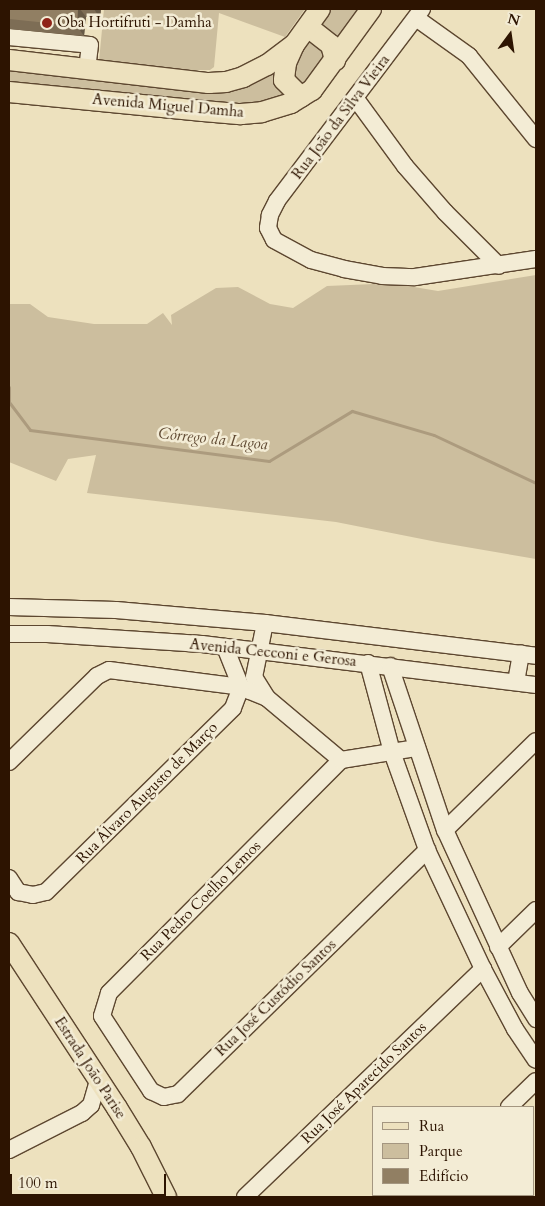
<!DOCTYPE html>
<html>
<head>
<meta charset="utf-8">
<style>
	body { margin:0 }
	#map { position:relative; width:545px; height:1206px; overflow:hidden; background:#ede1be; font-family:Cardo,serif }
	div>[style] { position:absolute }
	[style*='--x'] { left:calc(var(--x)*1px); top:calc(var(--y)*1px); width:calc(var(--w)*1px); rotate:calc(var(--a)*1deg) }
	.green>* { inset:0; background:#ccbe9e }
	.stream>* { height:3px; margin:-1.5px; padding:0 1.5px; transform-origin:1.5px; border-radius:1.5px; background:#ac9b7e }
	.roads { filter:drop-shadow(1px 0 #5d4730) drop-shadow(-1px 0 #5d4730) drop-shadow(0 1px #5d4730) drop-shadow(0 -1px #5d4730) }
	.minor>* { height:16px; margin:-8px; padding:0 8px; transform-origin:8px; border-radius:8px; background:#f3ecd5 }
	.major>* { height:20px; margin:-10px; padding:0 10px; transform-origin:10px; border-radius:10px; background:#ede1be }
	.wall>* { inset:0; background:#7d6d55 }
	.shaded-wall>* { inset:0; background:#665945 }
	.building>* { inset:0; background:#917f63 }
	.dots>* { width:14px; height:14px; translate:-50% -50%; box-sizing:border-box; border:2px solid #f3ecd5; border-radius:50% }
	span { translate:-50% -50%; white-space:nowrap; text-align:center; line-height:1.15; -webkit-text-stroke:5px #f3ecd5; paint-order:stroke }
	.poi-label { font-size:15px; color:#2d1401 }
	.left { translate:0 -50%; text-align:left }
	.street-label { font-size:15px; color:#2d1401 }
	.water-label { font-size:16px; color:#604a33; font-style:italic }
	.frame { position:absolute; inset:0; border:10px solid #2d1401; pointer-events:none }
	.legend { position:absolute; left:372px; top:1106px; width:162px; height:90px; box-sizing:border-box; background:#f3ecd5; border:1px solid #a49680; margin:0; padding:6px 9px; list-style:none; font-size:15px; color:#2d1401 }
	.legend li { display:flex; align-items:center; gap:10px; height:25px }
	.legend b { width:25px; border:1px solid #a49680 }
	.north { position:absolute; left:485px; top:10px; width:50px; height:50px; -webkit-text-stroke:4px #f3ecd5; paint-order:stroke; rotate:14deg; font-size:14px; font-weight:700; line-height:20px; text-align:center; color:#2d1401 }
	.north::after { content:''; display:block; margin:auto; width:18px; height:22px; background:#2d1401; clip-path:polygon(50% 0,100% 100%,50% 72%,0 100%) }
	.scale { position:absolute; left:10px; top:1174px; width:156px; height:22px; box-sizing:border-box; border:2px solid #2d1401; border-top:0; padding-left:6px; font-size:15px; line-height:18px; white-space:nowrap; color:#2d1401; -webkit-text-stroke:4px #f3ecd5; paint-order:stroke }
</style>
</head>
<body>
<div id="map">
	<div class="green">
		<i style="clip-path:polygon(104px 9px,305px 9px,285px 37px,219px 13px,214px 67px,210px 70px,191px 70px,99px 61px)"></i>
		<i style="clip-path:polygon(327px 9px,363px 9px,343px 36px,336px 39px,321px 32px,320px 18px)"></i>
		<i style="clip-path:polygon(313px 42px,325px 50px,323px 64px,303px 85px,287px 73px,306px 44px)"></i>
		<i style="clip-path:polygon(277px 67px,289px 96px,265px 107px,9px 84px,9px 68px,210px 88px)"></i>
		<i style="clip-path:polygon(536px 275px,536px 559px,437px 542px,336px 522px,87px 493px,96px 455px,68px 459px,56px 481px,9px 462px,9px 304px,30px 304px,48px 317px,94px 324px,147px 324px,163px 313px,172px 325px,171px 315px,216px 288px,238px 287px,270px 304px,293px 308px,327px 286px,374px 284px,408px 286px,438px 291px)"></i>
	</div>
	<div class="stream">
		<i style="--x:9;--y:387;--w:15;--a:90"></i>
		<i style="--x:9;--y:402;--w:35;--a:53"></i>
		<i style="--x:30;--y:430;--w:241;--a:7.4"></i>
		<i style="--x:269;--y:461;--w:97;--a:-31.1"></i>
		<i style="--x:352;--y:411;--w:85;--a:16.3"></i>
		<i style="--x:434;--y:435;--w:113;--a:25.2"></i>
	</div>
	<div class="roads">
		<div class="minor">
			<i style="--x:422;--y:9;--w:241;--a:127.1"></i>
			<i style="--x:277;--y:201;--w:16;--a:117"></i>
			<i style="--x:270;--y:215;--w:13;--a:99"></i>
			<i style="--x:268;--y:228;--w:13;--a:63"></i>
			<i style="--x:274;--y:240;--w:42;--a:28.4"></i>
			<i style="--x:311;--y:260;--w:34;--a:15"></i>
			<i style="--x:344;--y:269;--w:39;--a:10"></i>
			<i style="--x:382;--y:276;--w:33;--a:2"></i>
			<i style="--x:415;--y:277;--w:122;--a:-8.5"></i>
			<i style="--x:416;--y:18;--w:65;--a:35.6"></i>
			<i style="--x:469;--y:56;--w:107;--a:51.1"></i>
			<i style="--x:9;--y:37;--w:81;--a:5.6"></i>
			<i style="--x:90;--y:45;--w:24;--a:97"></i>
			<i style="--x:356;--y:99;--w:83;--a:53.8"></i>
			<i style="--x:405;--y:166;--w:61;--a:49"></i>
			<i style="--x:445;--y:212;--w:76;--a:45"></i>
			<i style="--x:9;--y:607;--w:107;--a:1.6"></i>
			<i style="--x:116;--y:610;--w:150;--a:5"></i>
			<i style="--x:265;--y:623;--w:273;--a:6.9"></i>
			<i style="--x:265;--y:623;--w:55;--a:101.5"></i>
			<i style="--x:254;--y:677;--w:25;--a:58"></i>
			<i style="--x:9;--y:634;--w:38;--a:0"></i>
			<i style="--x:47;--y:634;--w:155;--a:3.7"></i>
			<i style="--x:202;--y:644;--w:337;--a:7"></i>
			<i style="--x:368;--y:663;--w:92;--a:74.9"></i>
			<i style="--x:392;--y:752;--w:104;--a:70.3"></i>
			<i style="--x:427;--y:850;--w:132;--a:64.8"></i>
			<i style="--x:483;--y:969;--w:68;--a:61.9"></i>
			<i style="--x:515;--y:1029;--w:37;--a:56"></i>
			<i style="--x:390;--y:666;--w:173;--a:71.5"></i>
			<i style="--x:445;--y:830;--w:179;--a:65.3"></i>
			<i style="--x:520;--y:993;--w:31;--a:58"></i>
			<i style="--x:516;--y:682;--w:29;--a:-80"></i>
			<i style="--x:341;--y:760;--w:329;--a:134.9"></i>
			<i style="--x:109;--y:993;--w:24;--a:107"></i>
			<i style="--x:102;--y:1016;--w:90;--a:56.8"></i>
			<i style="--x:151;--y:1091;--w:14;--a:25"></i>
			<i style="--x:164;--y:1097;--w:14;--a:-12"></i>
			<i style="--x:178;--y:1094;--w:349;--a:-44.4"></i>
			<i style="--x:9;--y:762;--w:123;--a:-44.3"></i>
			<i style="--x:97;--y:676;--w:13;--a:-27"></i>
			<i style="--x:109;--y:670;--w:133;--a:7.3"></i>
			<i style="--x:241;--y:687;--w:10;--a:24"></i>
			<i style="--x:250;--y:691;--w:18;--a:22"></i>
			<i style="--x:267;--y:698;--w:97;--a:40"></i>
			<i style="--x:341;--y:760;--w:77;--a:-9"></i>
			<i style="--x:445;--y:830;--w:127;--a:-44.4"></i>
			<i style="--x:9;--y:878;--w:17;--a:57"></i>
			<i style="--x:18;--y:892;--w:15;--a:11"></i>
			<i style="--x:33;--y:895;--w:13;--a:-13"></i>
			<i style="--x:46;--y:892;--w:262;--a:-44.5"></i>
			<i style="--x:233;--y:708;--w:22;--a:-69"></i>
			<i style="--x:241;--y:687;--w:43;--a:-111.8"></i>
			<i style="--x:498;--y:947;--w:53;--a:-44.2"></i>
			<i style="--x:509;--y:1107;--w:37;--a:-44"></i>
			<i style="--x:9;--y:1150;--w:82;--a:-26.9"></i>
			<i style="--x:82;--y:1113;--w:12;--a:-42"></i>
			<i style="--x:91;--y:1105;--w:25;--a:-74"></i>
			<i style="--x:245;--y:1197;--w:330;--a:-43.8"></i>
			<i style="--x:416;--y:1197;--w:3;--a:-45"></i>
		</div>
		<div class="major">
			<i style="--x:308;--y:27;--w:29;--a:38"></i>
			<i style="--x:331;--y:45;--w:16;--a:75"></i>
			<i style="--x:294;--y:45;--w:20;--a:114"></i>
			<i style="--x:286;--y:63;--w:17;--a:97"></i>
			<i style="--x:284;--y:80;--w:24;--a:45"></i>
			<i style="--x:9;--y:60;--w:201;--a:6.6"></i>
			<i style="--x:209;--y:83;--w:17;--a:-3"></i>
			<i style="--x:226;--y:82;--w:18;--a:-16"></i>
			<i style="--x:243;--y:77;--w:27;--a:-27"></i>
			<i style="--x:267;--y:65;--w:34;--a:-37"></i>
			<i style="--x:294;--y:45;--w:44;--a:-54.2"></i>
			<i style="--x:9;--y:92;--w:195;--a:5.6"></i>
			<i style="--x:203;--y:111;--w:38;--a:5"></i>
			<i style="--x:241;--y:114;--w:21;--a:-5"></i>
			<i style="--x:262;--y:112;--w:30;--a:-17"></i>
			<i style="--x:291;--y:103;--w:25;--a:-32"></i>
			<i style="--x:312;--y:90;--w:100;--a:-53.9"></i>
			<i style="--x:9;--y:943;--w:197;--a:56.8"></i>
			<i style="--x:117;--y:1108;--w:46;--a:58.4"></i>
			<i style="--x:141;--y:1147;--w:56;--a:63.4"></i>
		</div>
	</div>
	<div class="wall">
		<i style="clip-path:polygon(9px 9px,101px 9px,100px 18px,86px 17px,84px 36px,9px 29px)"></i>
	</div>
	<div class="shaded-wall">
		<i style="clip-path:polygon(78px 9px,80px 9px,86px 17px,84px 36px,77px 26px)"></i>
		<i style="clip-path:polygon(94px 9px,101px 9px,100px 18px)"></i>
	</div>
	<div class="building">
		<i style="clip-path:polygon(9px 9px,78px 9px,77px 26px,9px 19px)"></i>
	</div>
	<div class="dots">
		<i style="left:47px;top:23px;background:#8f2418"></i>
	</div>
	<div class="poi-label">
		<span class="left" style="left:57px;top:23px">Oba Hortifruti - Damha</span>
	</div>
	<div class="street-label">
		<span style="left:168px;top:106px;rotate:5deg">Avenida Miguel Damha</span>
		<span style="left:341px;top:117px;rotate:-53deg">Rua João da Silva Vieira</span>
		<span style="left:273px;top:653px;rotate:6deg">Avenida Cecconi e Gerosa</span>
		<span style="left:147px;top:793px;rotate:-45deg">Rua Álvaro Augusto de Março</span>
		<span style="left:201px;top:901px;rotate:-45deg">Rua Pedro Coelho Lemos</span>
		<span style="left:276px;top:998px;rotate:-44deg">Rua José Custódio Santos</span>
		<span style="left:90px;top:1068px;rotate:57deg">Estrada João Parise</span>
		<span style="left:364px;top:1083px;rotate:-44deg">Rua José Aparecido Santos</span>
	</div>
	<div class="water-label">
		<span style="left:213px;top:439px;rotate:6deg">Córrego da Lagoa</span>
	</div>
	<div class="frame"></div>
	<ul class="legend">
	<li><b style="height:6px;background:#ede1be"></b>Rua</li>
	<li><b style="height:14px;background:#ccbe9e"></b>Parque</li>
	<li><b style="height:14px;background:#917f63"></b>Edifício</li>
	</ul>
	<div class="north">N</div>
	<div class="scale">100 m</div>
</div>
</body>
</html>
